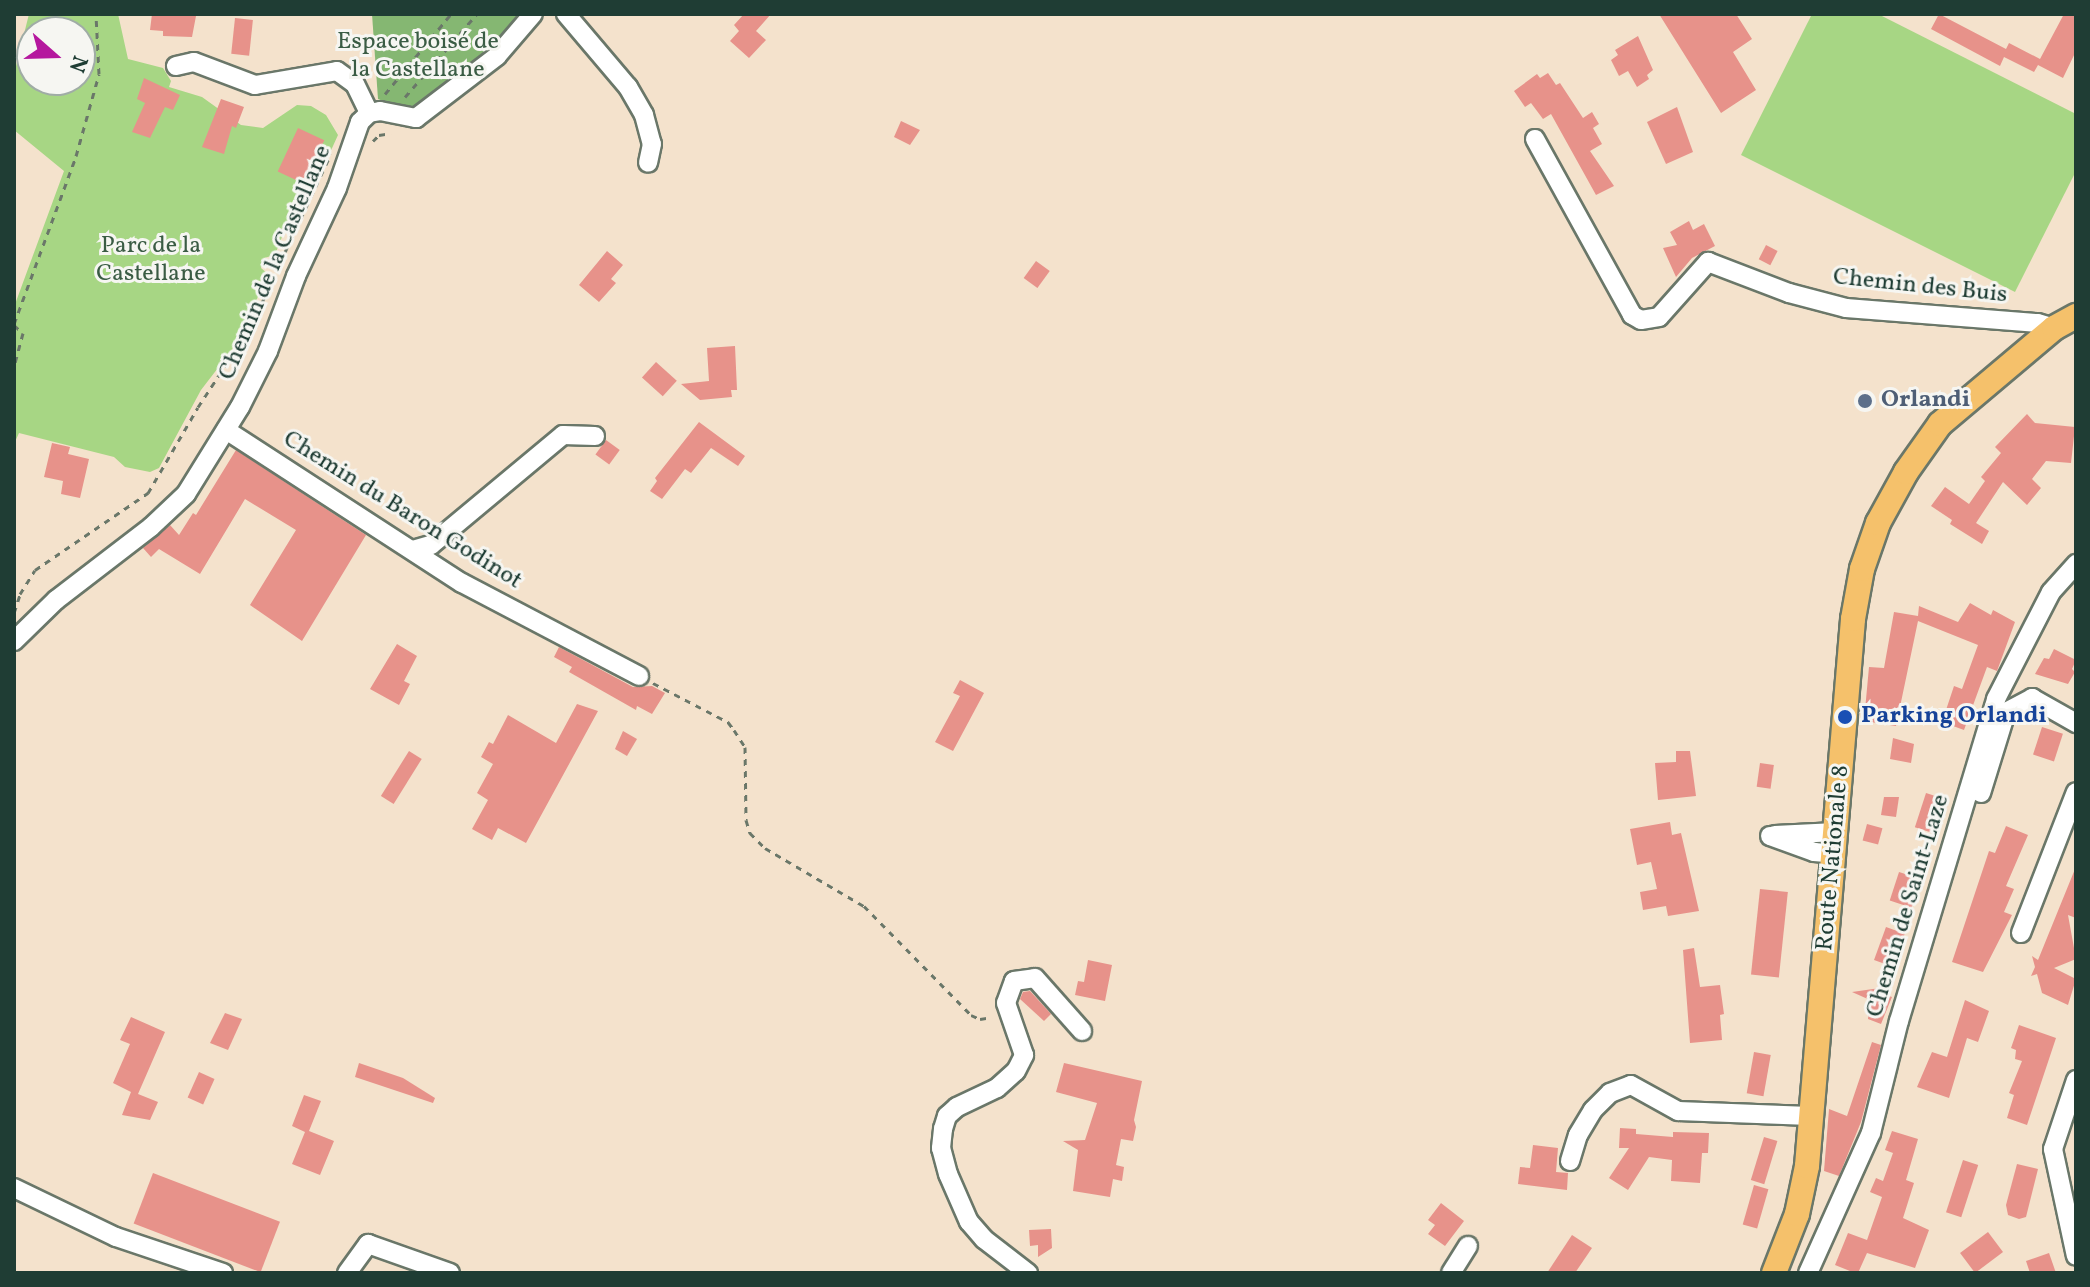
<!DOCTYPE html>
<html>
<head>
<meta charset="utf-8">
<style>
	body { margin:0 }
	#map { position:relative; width:2090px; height:1287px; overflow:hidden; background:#f4e2cc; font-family:Vollkorn,serif }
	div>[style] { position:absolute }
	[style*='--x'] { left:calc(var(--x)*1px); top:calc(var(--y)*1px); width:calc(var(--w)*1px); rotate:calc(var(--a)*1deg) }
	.green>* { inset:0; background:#a7d684 }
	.forest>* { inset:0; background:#85b772 }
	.building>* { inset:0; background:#e7928a; transform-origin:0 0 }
	.path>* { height:3px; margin-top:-1.5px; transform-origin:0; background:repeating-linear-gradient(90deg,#6a7769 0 6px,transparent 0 12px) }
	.roads { filter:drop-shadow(2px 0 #6a7769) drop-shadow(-2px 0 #6a7769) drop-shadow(0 2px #6a7769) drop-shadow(0 -2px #6a7769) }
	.minor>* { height:18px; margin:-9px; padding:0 9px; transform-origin:9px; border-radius:9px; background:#fff }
	.major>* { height:24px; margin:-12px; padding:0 12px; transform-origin:12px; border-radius:12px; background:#f5c16b }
	.dots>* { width:22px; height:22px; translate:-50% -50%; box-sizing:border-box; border:4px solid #f6f6f2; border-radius:50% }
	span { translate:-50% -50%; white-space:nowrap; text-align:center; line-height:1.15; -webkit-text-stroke:6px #f6f6f2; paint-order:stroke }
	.park-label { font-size:24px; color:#3a5c44 }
	.street-label { font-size:24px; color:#1f3d34 }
	.service-label { font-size:24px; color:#4e5e75; font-weight:700 }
	.left { translate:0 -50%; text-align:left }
	.transit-label { font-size:24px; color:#164399; font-weight:700 }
	.frame { position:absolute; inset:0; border:16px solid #1f3d34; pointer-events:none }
	.north { position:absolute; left:16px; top:16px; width:80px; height:80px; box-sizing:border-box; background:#f6f6f2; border:2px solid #a0aca6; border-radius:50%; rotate:110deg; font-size:22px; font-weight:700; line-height:32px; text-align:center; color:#1f3d34 }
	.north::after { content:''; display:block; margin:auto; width:28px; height:36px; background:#b5179e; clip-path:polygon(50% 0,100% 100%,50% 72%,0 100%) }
</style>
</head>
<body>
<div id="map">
	<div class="green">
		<i style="clip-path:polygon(evenodd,29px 14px,118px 14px,128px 59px,163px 68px,171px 81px,169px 87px,202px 97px,241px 125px,263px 128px,297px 105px,311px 106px,326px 115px,338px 135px,308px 201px,295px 203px,275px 255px,264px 258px,261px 268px,268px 274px,238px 342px,201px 390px,159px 468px,150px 472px,125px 467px,114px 457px,19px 433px,14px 444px,14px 307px,64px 171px,14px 130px,14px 74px,29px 14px,32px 32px,80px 32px,80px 80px,32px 80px,32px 32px)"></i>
		<i style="clip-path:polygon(1812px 14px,1878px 14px,2076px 114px,2076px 171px,2015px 292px,1741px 155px)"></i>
	</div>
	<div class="forest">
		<i style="clip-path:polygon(372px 14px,526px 14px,418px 115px,378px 99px)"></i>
	</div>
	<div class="building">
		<i style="clip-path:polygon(152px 14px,196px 16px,192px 37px,163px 36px,163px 31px,150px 30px)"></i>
		<i style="clip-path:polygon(744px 14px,771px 14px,756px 31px,766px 40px,749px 58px,730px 41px,739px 31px,734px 25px)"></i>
		<i style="clip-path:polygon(1659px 14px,1736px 14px,1752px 39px,1733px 52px,1756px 90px,1721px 113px)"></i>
		<i style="clip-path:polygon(1939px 14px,2006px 49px,2009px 43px,2040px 59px,2064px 14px,2076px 14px,2076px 51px,2063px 78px,2038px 65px,2034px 72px,2004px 57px,2000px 66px,1931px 29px)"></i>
		<i style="left:235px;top:18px;width:18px;height:36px;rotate:6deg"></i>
		<i style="clip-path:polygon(1638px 36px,1653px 70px,1647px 75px,1649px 79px,1637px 87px,1628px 71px,1619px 76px,1611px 60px,1618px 55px,1615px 50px)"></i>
		<i style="clip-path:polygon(1548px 73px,1556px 85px,1560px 83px,1583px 118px,1592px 112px,1599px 124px,1593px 128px,1602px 144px,1590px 151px,1614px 186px,1596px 195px,1551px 114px,1543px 119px,1531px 103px,1525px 107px,1514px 91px,1537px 74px,1540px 78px)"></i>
		<i style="clip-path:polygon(144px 78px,180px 95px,173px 110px,165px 107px,150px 138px,132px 132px,145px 103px,137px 99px)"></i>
		<i style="clip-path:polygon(221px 99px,244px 107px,236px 128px,232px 126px,224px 154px,202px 147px)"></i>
		<i style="clip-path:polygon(1677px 107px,1693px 152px,1666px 164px,1647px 122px)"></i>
		<i style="clip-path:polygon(901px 121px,920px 130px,910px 145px,894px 137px)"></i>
		<i style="left:298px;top:128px;width:29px;height:48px;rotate:25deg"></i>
		<i style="clip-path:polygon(1689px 221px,1693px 230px,1704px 224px,1715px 246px,1692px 258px,1676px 277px,1663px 248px,1677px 245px,1670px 232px)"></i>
		<i style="left:1766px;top:245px;width:13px;height:16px;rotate:27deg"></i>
		<i style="clip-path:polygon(607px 251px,623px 265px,611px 279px,616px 283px,599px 302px,579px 285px)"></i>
		<i style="left:1036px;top:261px;width:17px;height:21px;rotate:36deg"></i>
		<i style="clip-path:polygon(735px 346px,737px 390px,731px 390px,732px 397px,700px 400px,681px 384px,709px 381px,707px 348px)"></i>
		<i style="left:656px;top:362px;width:28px;height:21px;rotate:42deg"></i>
		<i style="clip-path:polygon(2027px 414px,2035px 423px,2075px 427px,2071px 463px,2046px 461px,2032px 479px,2041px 488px,2027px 505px,2003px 482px,1976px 523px,1989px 531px,1982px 544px,1950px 524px,1952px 520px,1931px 506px,1945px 487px,1969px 504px,1985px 481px,1981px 477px,2001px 453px,1995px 447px)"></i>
		<i style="clip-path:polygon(699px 422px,745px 456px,738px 466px,711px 448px,691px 473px,685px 469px,662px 499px,650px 491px,657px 481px,655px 478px)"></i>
		<i style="left:606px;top:440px;width:17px;height:18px;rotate:36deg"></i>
		<i style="clip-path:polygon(52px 443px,70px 447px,68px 454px,89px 459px,80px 498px,61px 494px,63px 481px,44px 477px)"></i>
		<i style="clip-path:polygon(236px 450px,366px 535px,302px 641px,250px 605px,296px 530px,245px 499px,200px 574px,159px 549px,151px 557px,143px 548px,170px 525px,179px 535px,193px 513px,196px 515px)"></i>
		<i style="clip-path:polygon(1970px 603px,1991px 615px,1993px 610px,2015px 622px,1997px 671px,1987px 667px,1964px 730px,1942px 722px,1954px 686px,1962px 689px,1978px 645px,1918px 621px,1896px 726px,1864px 721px,1869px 667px,1884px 668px,1894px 612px,1918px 616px,1919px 606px,1958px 622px)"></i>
		<i style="clip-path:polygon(397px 644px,417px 656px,404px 681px,410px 684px,399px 705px,370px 689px)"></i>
		<i style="clip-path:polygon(559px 647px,633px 687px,652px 686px,665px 693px,652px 714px,637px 706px,636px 710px,569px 672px,572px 667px,554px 657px)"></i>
		<i style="clip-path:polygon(2054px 649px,2076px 660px,2072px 669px,2075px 672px,2068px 684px,2035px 674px,2044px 658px,2049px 659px)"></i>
		<i style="clip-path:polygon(960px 680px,984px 693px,953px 751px,935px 742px,960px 696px,953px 693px)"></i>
		<i style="clip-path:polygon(577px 704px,598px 711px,526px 843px,498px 828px,492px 840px,472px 829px,488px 800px,477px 793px,493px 764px,481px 757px,489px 742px,493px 744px,508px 715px,556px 743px)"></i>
		<i style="left:2042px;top:727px;width:22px;height:29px;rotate:18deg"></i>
		<i style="clip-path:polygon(623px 731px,637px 739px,627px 756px,615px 749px)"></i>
		<i style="clip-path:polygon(1893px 738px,1914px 744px,1911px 763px,1890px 759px)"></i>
		<i style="left:409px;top:751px;width:15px;height:53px;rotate:32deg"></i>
		<i style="clip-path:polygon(1676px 751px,1690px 751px,1696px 796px,1658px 800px,1655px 763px,1676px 762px)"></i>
		<i style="left:1760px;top:763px;width:14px;height:24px;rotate:8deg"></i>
		<i style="left:1926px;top:793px;width:22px;height:36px;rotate:18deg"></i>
		<i style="clip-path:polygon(1884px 797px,1899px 797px,1896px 817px,1881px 815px)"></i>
		<i style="clip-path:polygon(1670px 822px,1672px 835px,1681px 833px,1699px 911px,1668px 916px,1666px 906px,1643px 910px,1640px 892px,1657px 889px,1651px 862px,1637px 865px,1630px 829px)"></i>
		<i style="left:1867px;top:824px;width:16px;height:17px;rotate:15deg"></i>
		<i style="clip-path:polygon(2006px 826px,2028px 835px,2006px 886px,2014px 889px,2004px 912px,2012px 915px,1983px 972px,1952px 962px,1989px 851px,1995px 853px)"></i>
		<i style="clip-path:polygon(2075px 869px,2076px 918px,2068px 915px,2076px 959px,2054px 968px,2076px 979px,2068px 1005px,2042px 993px,2037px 974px,2031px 976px,2035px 967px,2032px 956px,2038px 960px)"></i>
		<i style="left:1899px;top:872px;width:23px;height:30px;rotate:18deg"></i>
		<i style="left:1760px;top:889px;width:28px;height:86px;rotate:6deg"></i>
		<i style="left:1886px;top:927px;width:20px;height:35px;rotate:20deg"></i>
		<i style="clip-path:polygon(1694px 948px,1700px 987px,1720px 985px,1724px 1014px,1720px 1015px,1722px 1040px,1690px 1043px,1683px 950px)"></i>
		<i style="clip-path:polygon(1088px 960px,1112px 965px,1105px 1001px,1075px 995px,1078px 981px,1084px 982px)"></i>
		<i style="clip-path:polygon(1887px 987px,1884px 994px,1892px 997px,1881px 1024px,1868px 1019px,1870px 1000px,1852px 992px)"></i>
		<i style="clip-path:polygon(1030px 991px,1051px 1014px,1044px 1021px,1020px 999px,1023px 992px)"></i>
		<i style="clip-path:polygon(1965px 1000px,1989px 1011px,1978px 1042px,1967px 1038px,1949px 1098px,1917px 1087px,1932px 1052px,1947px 1057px)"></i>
		<i style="clip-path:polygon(225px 1013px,242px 1019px,228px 1050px,210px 1043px)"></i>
		<i style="clip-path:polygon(131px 1017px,165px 1032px,138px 1094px,158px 1102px,150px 1120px,122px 1115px,131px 1092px,113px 1083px,130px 1044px,120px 1040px)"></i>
		<i style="clip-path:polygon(2019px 1025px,2056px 1038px,2027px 1125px,2007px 1118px,2014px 1095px,2009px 1093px,2022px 1061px,2015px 1059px,2016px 1050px,2011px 1048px)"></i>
		<i style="clip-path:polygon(1872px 1042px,1881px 1045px,1861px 1122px,1839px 1176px,1824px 1171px,1829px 1109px,1847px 1116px)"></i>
		<i style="left:1754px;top:1052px;width:17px;height:42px;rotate:10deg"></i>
		<i style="clip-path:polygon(359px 1063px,403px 1078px,435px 1098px,433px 1103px,355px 1077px)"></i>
		<i style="clip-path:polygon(1064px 1063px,1142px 1081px,1134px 1120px,1136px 1127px,1133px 1141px,1121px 1139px,1116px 1165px,1124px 1167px,1122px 1181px,1113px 1179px,1110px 1197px,1073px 1191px,1078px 1150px,1063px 1141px,1085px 1140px,1097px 1103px,1056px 1092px)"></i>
		<i style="left:199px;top:1072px;width:17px;height:28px;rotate:24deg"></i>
		<i style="clip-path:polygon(304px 1095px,321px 1101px,309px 1131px,334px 1141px,320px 1175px,292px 1164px,305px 1132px,292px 1126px)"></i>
		<i style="clip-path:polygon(1620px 1128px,1636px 1129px,1636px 1134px,1673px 1137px,1673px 1132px,1709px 1133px,1708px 1153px,1702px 1153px,1700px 1183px,1671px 1181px,1672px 1160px,1649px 1157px,1628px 1190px,1609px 1178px,1629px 1148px,1619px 1148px)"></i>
		<i style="clip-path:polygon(1892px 1131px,1918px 1139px,1906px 1180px,1914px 1183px,1903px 1218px,1929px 1230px,1915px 1268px,1867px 1253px,1858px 1273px,1855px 1273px,1835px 1265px,1848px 1233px,1867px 1240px,1882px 1197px,1870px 1192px,1876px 1178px,1883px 1181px,1893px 1153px,1885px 1150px)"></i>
		<i style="left:1764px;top:1137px;width:14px;height:45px;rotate:17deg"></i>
		<i style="clip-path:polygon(1533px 1145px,1558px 1148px,1556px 1172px,1568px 1173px,1567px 1190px,1518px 1184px,1520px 1167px,1530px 1168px)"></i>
		<i style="left:1963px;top:1160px;width:16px;height:55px;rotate:18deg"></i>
		<i style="clip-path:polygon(2017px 1164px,2038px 1169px,2026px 1217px,2019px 1219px,2008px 1215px,2006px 1205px)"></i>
		<i style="left:153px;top:1173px;width:136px;height:54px;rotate:21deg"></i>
		<i style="left:1754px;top:1185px;width:15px;height:41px;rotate:16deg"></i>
		<i style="clip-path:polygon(1441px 1203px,1464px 1221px,1445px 1246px,1428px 1234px,1435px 1225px,1428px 1220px)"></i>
		<i style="clip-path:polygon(1051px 1229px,1052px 1248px,1038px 1257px,1038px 1245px,1030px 1246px,1029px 1230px)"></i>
		<i style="left:1988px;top:1232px;width:25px;height:35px;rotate:53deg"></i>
		<i style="clip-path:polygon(1572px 1235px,1592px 1248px,1575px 1273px,1547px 1273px)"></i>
		<i style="clip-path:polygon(2049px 1253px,2056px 1273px,2030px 1273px,2026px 1261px)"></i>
	</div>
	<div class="path">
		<i style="--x:385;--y:94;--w:104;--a:-50.5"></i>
		<i style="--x:405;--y:97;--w:110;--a:-49.1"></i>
		<i style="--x:373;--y:141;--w:8;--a:-45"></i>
		<i style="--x:379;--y:135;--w:12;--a:-9"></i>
		<i style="--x:285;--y:252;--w:108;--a:-64.9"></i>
		<i style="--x:14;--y:324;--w:179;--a:-69.7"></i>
		<i style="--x:76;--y:156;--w:85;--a:-74.3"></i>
		<i style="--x:99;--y:74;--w:60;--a:-92.9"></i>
		<i style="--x:14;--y:325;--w:12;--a:42"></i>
		<i style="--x:23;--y:333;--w:35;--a:105"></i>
		<i style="--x:14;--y:613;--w:20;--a:-72"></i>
		<i style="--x:20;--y:594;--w:28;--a:-58"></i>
		<i style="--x:35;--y:570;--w:137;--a:-34.3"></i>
		<i style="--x:148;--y:493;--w:99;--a:-59.8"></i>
		<i style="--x:198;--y:407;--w:98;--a:-56.6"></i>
		<i style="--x:252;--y:325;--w:61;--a:-65.9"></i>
		<i style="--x:653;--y:683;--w:85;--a:27.5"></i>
		<i style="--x:728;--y:722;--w:10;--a:53"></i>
		<i style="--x:734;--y:730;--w:20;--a:57"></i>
		<i style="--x:745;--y:747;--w:73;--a:89.2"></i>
		<i style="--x:746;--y:820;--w:14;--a:73"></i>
		<i style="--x:750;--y:833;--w:21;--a:45"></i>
		<i style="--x:765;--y:848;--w:115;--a:30.4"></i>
		<i style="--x:864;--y:906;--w:153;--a:45.5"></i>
		<i style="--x:971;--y:1015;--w:10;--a:24"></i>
		<i style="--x:980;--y:1019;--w:12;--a:-9"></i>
	</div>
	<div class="roads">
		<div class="minor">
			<i style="--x:566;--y:14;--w:96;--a:49.7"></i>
			<i style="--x:628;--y:87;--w:32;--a:60"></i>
			<i style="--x:644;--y:115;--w:30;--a:75"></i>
			<i style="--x:652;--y:144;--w:19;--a:102"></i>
			<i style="--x:176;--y:66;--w:18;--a:-13"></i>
			<i style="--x:194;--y:62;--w:65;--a:20.7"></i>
			<i style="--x:255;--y:85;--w:83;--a:-9.7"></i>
			<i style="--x:337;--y:71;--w:22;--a:36"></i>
			<i style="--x:355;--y:84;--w:32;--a:64"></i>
			<i style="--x:1535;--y:139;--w:201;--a:61.1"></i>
			<i style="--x:1632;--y:315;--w:10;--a:29"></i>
			<i style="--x:1641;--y:320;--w:18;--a:-9"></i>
			<i style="--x:1659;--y:317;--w:74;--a:-48.3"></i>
			<i style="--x:1708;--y:262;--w:87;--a:20.9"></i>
			<i style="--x:1789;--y:293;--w:59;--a:14.7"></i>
			<i style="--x:1846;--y:308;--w:193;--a:4.5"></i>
			<i style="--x:2038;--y:323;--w:17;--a:17"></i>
			<i style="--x:226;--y:430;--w:281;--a:33"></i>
			<i style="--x:462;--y:583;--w:200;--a:27.7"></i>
			<i style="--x:413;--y:550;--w:19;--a:-16"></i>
			<i style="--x:431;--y:545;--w:172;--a:-39.8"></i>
			<i style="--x:563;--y:435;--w:32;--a:2"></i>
			<i style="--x:14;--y:641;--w:59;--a:-44.3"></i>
			<i style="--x:56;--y:600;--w:120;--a:-37.5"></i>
			<i style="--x:151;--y:527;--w:48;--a:-43.3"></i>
			<i style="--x:186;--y:494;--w:102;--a:-58.2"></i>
			<i style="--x:240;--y:407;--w:63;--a:-63.4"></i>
			<i style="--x:268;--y:351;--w:80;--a:-69.5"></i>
			<i style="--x:296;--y:276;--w:97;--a:-65"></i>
			<i style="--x:337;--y:188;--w:70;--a:-70.8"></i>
			<i style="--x:360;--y:122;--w:13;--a:-45"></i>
			<i style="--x:369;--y:113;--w:11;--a:-10"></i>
			<i style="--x:380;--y:111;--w:37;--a:11"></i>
			<i style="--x:416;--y:118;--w:102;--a:-37.4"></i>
			<i style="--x:497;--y:56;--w:55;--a:-49.4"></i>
			<i style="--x:1981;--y:793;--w:85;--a:-72.8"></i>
			<i style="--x:2006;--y:712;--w:30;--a:-28"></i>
			<i style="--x:2032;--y:698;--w:51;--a:29.6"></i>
			<i style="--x:1775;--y:835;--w:61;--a:-2.8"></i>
			<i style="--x:1770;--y:836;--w:47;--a:20"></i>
			<i style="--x:1814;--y:852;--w:21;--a:5"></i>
			<i style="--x:2021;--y:933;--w:151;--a:-68.7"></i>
			<i style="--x:2076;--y:1080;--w:73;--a:108.4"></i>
			<i style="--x:2053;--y:1149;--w:109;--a:77.9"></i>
			<i style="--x:1570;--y:1161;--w:27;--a:-73"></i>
			<i style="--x:1578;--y:1135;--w:29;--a:-59"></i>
			<i style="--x:1593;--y:1110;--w:24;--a:-45"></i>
			<i style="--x:1610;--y:1093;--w:22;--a:-21"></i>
			<i style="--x:1631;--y:1085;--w:54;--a:29"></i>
			<i style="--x:1678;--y:1111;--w:132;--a:2.2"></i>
			<i style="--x:14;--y:1188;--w:113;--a:25.7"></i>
			<i style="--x:116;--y:1237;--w:113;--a:18.6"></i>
			<i style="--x:347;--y:1273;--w:36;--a:-54"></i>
			<i style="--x:368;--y:1244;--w:87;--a:19.5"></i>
			<i style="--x:1028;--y:1273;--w:56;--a:-142.3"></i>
			<i style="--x:984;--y:1239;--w:23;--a:-131"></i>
			<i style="--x:969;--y:1222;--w:52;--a:-113.6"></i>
			<i style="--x:948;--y:1174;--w:27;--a:-105"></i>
			<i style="--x:941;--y:1148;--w:19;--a:-84"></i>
			<i style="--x:943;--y:1129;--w:14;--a:-73"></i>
			<i style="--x:947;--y:1116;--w:13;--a:-42"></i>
			<i style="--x:957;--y:1107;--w:44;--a:-25.4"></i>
			<i style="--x:997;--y:1088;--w:25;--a:-42"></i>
			<i style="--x:1016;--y:1071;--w:18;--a:-63"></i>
			<i style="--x:1024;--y:1055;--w:55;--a:-109.1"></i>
			<i style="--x:1006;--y:1003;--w:23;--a:-70"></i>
			<i style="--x:1014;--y:981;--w:21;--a:-8"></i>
			<i style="--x:1035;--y:978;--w:71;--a:48.4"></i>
			<i style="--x:1451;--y:1273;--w:32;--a:-58"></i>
			<i style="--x:1808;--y:1273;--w:154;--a:-65.8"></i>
			<i style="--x:1871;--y:1133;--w:115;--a:-76"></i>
			<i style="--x:1899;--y:1021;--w:336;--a:-73.2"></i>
			<i style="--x:1996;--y:699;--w:120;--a:-62.8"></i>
			<i style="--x:2051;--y:592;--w:38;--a:-48"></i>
		</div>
		<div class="major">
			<i style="--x:1774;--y:1273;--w:63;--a:-68.7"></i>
			<i style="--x:1797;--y:1214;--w:49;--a:-78.2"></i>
			<i style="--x:1807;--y:1166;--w:549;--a:-85.19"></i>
			<i style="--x:1853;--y:619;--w:51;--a:-79.8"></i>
			<i style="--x:1862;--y:569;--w:49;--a:-70.8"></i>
			<i style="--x:1878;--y:523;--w:58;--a:-61.2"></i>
			<i style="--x:1906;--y:472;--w:59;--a:-54.7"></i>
			<i style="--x:1940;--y:424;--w:149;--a:-40.1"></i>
			<i style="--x:2054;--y:328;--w:25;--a:-29"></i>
		</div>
	</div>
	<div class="dots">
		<i style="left:1865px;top:401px;background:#5c6f8a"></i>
		<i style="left:1845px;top:717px;background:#1a4fb4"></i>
	</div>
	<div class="park-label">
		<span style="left:418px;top:57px">Espace boisé de<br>la Castellane</span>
		<span style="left:151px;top:261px">Parc de la<br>Castellane</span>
	</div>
	<div class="street-label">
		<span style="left:276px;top:263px;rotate:-67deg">Chemin de la Castellane</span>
		<span style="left:1920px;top:287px;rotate:6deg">Chemin des Buis</span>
		<span style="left:402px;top:511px;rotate:32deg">Chemin du Baron Godinot</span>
		<span style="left:1834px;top:858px;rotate:-85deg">Route Nationale 8</span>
		<span style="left:1909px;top:906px;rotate:-73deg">Chemin de Saint-Laze</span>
	</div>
	<div class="service-label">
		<span class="left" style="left:1881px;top:401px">Orlandi</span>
	</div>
	<div class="transit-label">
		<span class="left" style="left:1861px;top:717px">Parking Orlandi</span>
	</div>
	<div class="frame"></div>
	<div class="north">N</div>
</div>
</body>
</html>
